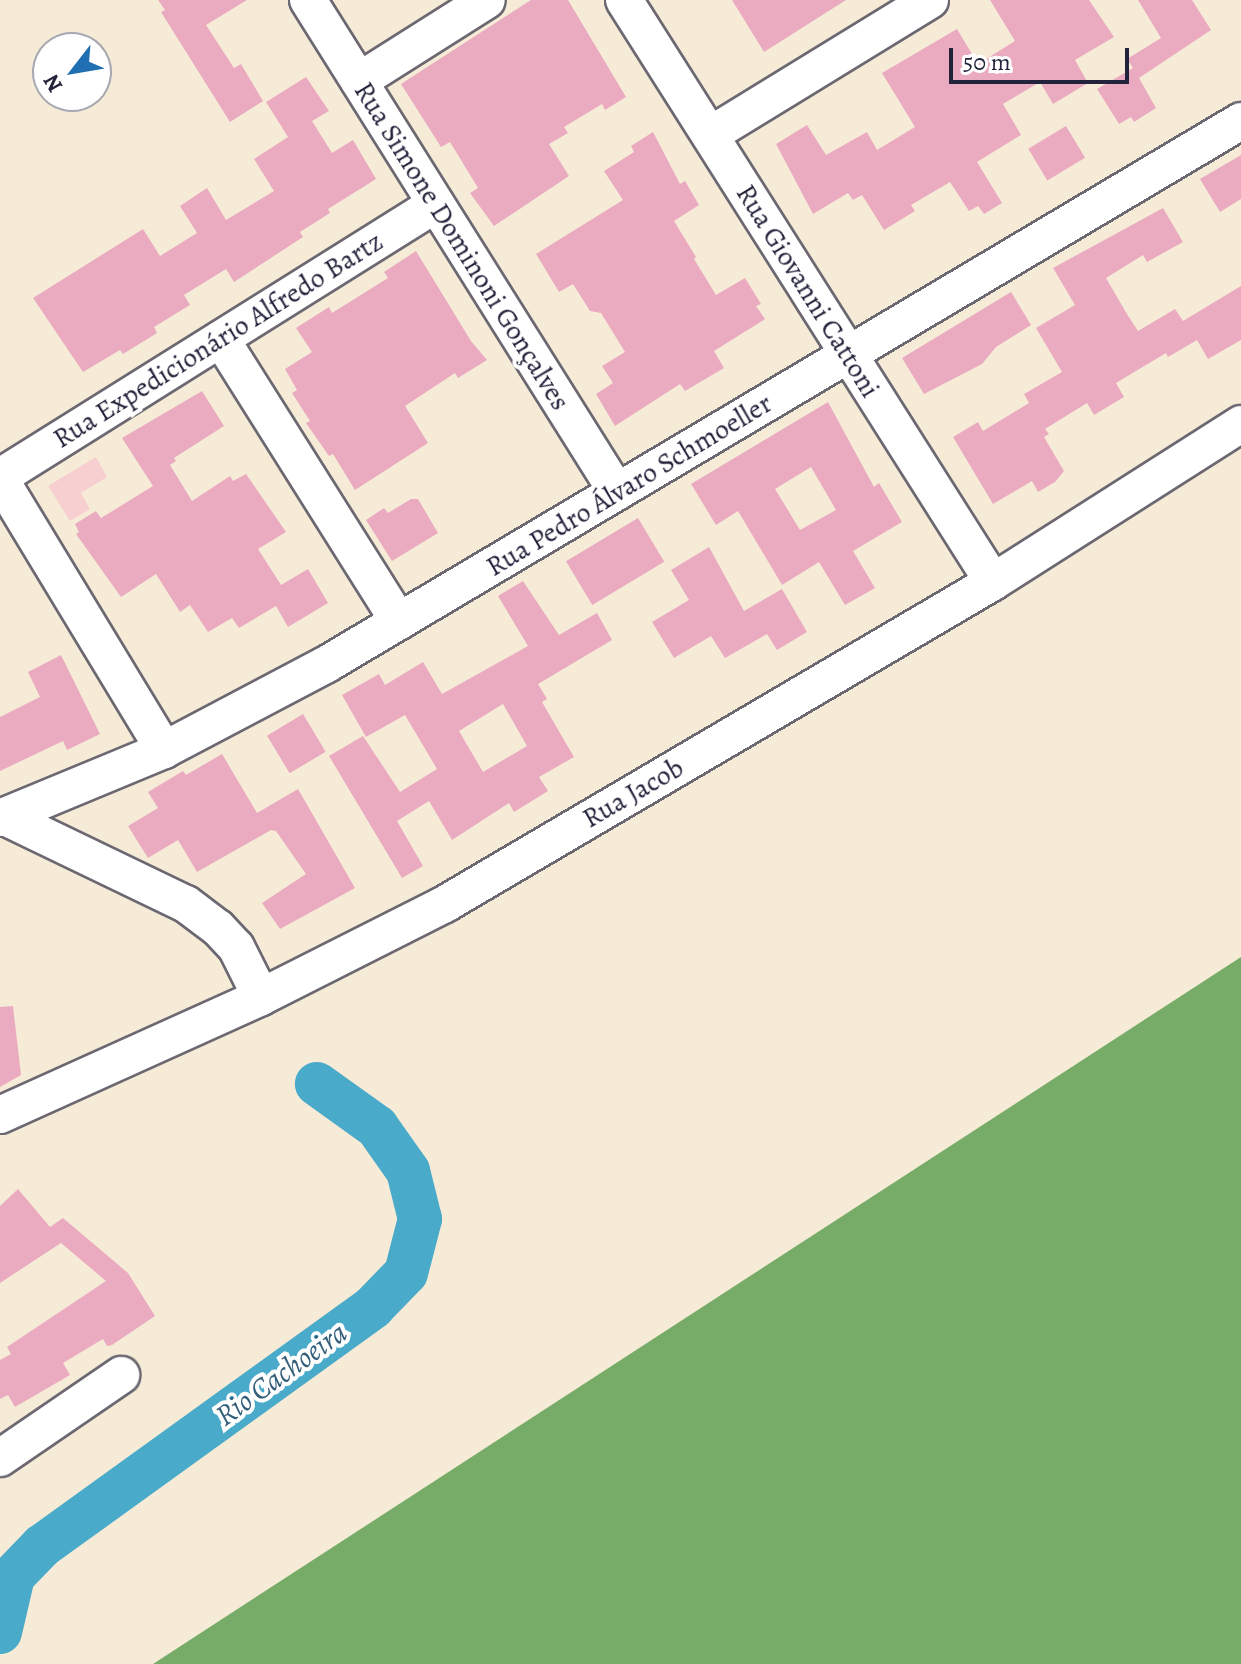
<!DOCTYPE html>
<html>
<head>
<meta charset="utf-8">
<style>
	body { margin:0 }
	#map { position:relative; width:1241px; height:1664px; overflow:hidden; background:#f6ebd7; font-family:Alegreya,serif }
	div>[style] { position:absolute }
	[style*='--x'] { left:calc(var(--x)*1px); top:calc(var(--y)*1px); width:calc(var(--w)*1px); rotate:calc(var(--a)*1deg) }
	.built>* { inset:0; background:#f7cfd0 }
	.forest>* { inset:0; background:#77ab68 }
	.river>* { height:44px; margin:-22px; padding:0 22px; transform-origin:22px; border-radius:22px; background:#4aaac9 }
	.building>* { inset:0; background:#eaabc1; transform-origin:0 0 }
	.roads { filter:drop-shadow(2px 0 #6c6872) drop-shadow(-2px 0 #6c6872) drop-shadow(0 2px #6c6872) drop-shadow(0 -2px #6c6872) }
	.minor>* { height:36px; margin:-18px; padding:0 18px; transform-origin:18px; border-radius:18px; background:#fff }
	span { translate:-50% -50%; white-space:nowrap; text-align:center; line-height:1.15; -webkit-text-stroke:8px #fff; paint-order:stroke }
	.street-label { font-size:28px; color:#22223b }
	.water-label { font-size:30px; color:#345f7b; font-style:italic }
	.north { position:absolute; left:32px; top:32px; width:80px; height:80px; box-sizing:border-box; background:#fff; border:2px solid #a7a7b1; border-radius:50%; rotate:239deg; font-size:22px; font-weight:700; line-height:32px; text-align:center; color:#22223b }
	.north::after { content:''; display:block; margin:auto; width:28px; height:36px; background:#1f6fb2; clip-path:polygon(50% 0,100% 100%,50% 72%,0 100%) }
	.scale { position:absolute; left:949px; top:48px; width:180px; height:36px; box-sizing:border-box; border:4px solid #22223b; border-top:0; padding-left:10px; font-size:24px; line-height:28px; white-space:nowrap; color:#22223b; -webkit-text-stroke:6px #fff; paint-order:stroke }
</style>
</head>
<body>
<div id="map">
	<div class="built">
		<i style="clip-path:polygon(96px 457px,107px 477px,81px 493px,90px 509px,70px 521px,48px 486px)"></i>
	</div>
	<div class="forest">
		<i style="clip-path:polygon(1241px 957px,1241px 1664px,153px 1664px)"></i>
	</div>
	<div class="river">
		<i style="--x:0;--y:1632;--w:57;--a:-76.9"></i>
		<i style="--x:13;--y:1576;--w:42;--a:-46"></i>
		<i style="--x:42;--y:1546;--w:408;--a:-35.8"></i>
		<i style="--x:373;--y:1307;--w:47;--a:-45.9"></i>
		<i style="--x:406;--y:1273;--w:56;--a:-75.5"></i>
		<i style="--x:420;--y:1219;--w:49;--a:-104"></i>
		<i style="--x:408;--y:1171;--w:54;--a:-125.2"></i>
		<i style="--x:377;--y:1127;--w:74;--a:-144.4"></i>
	</div>
	<div class="building">
		<i style="clip-path:polygon(158px 0,247px 0,206px 25px,234px 68px,241px 64px,263px 101px,230px 122px,161px 12px,165px 10px)"></i>
		<i style="clip-path:polygon(531px 0,568px 0,626px 97px,605px 110px,602px 104px,564px 127px,568px 133px,549px 144px,569px 176px,494px 226px,470px 193px,478px 188px,450px 142px,441px 147px,401px 84px)"></i>
		<i style="clip-path:polygon(732px 0,846px 0,764px 52px)"></i>
		<i style="clip-path:polygon(990px 0,1089px 0,1114px 37px,1075px 60px,1088px 83px,1053px 104px,1040px 82px,1003px 104px,1021px 135px,977px 162px,1002px 203px,984px 214px,978px 206px,969px 211px,950px 182px,911px 205px,915px 211px,884px 230px,862px 195px,853px 200px,848px 193px,813px 214px,776px 144px,807px 125px,826px 155px,867px 132px,877px 150px,915px 127px,882px 73px,957px 29px,978px 64px,1015px 41px)"></i>
		<i style="clip-path:polygon(1138px 0,1192px 0,1211px 30px,1139px 78px,1156px 108px,1134px 122px,1131px 117px,1119px 124px,1097px 89px,1133px 68px,1127px 59px,1161px 38px)"></i>
		<i style="clip-path:polygon(306px 77px,329px 111px,312px 121px,332px 153px,353px 140px,376px 179px,328px 209px,330px 213px,300px 232px,303px 237px,234px 282px,226px 269px,184px 295px,190px 305px,154px 327px,157px 333px,123px 354px,120px 350px,83px 372px,33px 298px,143px 229px,160px 256px,197px 233px,180px 206px,207px 188px,226px 220px,274px 191px,254px 159px,288px 137px,266px 102px)"></i>
		<i style="left:1066px;top:126px;width:37px;height:44px;rotate:59deg"></i>
		<i style="clip-path:polygon(653px 132px,680px 184px,685px 181px,699px 205px,674px 221px,696px 257px,694px 259px,716px 295px,745px 278px,761px 304px,756px 306px,765px 319px,714px 351px,724px 368px,685px 391px,680px 384px,615px 426px,596px 394px,613px 383px,602px 366px,625px 352px,601px 313px,590px 311px,573px 284px,559px 292px,536px 254px,623px 200px,604px 171px,634px 152px,631px 146px)"></i>
		<i style="clip-path:polygon(1241px 155px,1241px 199px,1220px 212px,1200px 179px)"></i>
		<i style="clip-path:polygon(1163px 208px,1183px 242px,1147px 262px,1143px 255px,1106px 278px,1127px 314px,1138px 331px,1175px 309px,1183px 321px,1241px 286px,1241px 340px,1208px 359px,1197px 340px,1168px 357px,1166px 353px,1116px 383px,1124px 397px,1094px 415px,1087px 403px,1045px 429px,1049px 434px,1044px 437px,1064px 471px,1055px 482px,1038px 492px,1032px 481px,993px 504px,953px 437px,978px 422px,983px 431px,1029px 403px,1024px 394px,1062px 372px,1036px 328px,1075px 305px,1053px 268px)"></i>
		<i style="clip-path:polygon(416px 251px,471px 341px,487px 360px,458px 378px,455px 373px,405px 406px,428px 443px,355px 490px,333px 454px,329px 456px,306px 423px,310px 421px,292px 393px,297px 390px,285px 369px,312px 352px,296px 328px,329px 307px,332px 313px,388px 278px,384px 272px)"></i>
		<i style="clip-path:polygon(1011px 292px,1031px 325px,996px 347px,982px 364px,924px 394px,902px 358px)"></i>
		<i style="clip-path:polygon(202px 391px,224px 426px,174px 458px,176px 461px,170px 465px,192px 501px,230px 476px,233px 481px,246px 474px,286px 532px,258px 549px,281px 585px,308px 569px,328px 603px,288px 627px,276px 606px,239px 628px,232px 618px,208px 632px,190px 605px,180px 612px,156px 574px,121px 597px,76px 534px,79px 532px,75px 524px,96px 511px,101px 518px,153px 486px,122px 438px)"></i>
		<i style="clip-path:polygon(evenodd,828px 402px,874px 487px,879px 483px,902px 522px,853px 551px,875px 588px,845px 605px,819px 562px,782px 585px,738px 511px,716px 525px,691px 484px,828px 402px,811px 467px,836px 510px,800px 530px,775px 489px,811px 467px)"></i>
		<i style="clip-path:polygon(411px 499px,418px 499px,438px 533px,392px 561px,366px 520px,384px 508px,388px 513px)"></i>
		<i style="left:638px;top:518px;width:51px;height:84px;rotate:59deg"></i>
		<i style="clip-path:polygon(709px 547px,744px 611px,782px 589px,807px 632px,777px 650px,767px 634px,725px 658px,711px 636px,674px 658px,652px 622px,689px 600px,671px 570px)"></i>
		<i style="clip-path:polygon(evenodd,523px 581px,559px 635px,597px 613px,612px 640px,538px 684px,547px 699px,542px 702px,574px 757px,539px 777px,548px 791px,514px 812px,509px 803px,452px 840px,429px 801px,397px 821px,423px 866px,402px 878px,329px 756px,363px 736px,400px 792px,437px 769px,405px 715px,366px 737px,342px 695px,379px 674px,385px 685px,423px 662px,442px 694px,528px 646px,498px 596px,523px 581px,503px 704px,527px 746px,483px 772px,459px 731px,503px 704px)"></i>
		<i style="clip-path:polygon(61px 655px,100px 734px,67px 750px,63px 741px,0 771px,0 717px,40px 697px,28px 672px)"></i>
		<i style="left:303px;top:714px;width:44px;height:42px;rotate:59deg"></i>
		<i style="clip-path:polygon(222px 754px,257px 813px,298px 789px,355px 888px,280px 929px,262px 903px,306px 874px,276px 831px,271px 830px,197px 872px,178px 840px,148px 858px,128px 826px,158px 808px,148px 792px,183px 771px,186px 775px)"></i>
		<i style="clip-path:polygon(13px 1006px,21px 1075px,0 1087px,0 1007px)"></i>
		<i style="clip-path:polygon(18px 1189px,50px 1227px,63px 1218px,128px 1273px,155px 1316px,112px 1345px,107px 1346px,103px 1339px,63px 1363px,70px 1375px,15px 1407px,8px 1395px,0 1399px,0 1360px,11px 1354px,7px 1347px,106px 1281px,61px 1243px,0 1283px,0 1206px)"></i>
	</div>
	<div class="roads">
		<div class="minor">
			<i style="--x:308;--y:0;--w:581;--a:57.87"></i>
			<i style="--x:624;--y:0;--w:689;--a:57.62"></i>
			<i style="--x:359;--y:81;--w:151;--a:-32.3"></i>
			<i style="--x:710;--y:135;--w:258;--a:-31.5"></i>
			<i style="--x:221;--y:339;--w:334;--a:57.8"></i>
			<i style="--x:0;--y:477;--w:514;--a:-32.05"></i>
			<i style="--x:0;--y:479;--w:317;--a:58.8"></i>
			<i style="--x:5;--y:817;--w:201;--a:25.7"></i>
			<i style="--x:186;--y:904;--w:40;--a:37"></i>
			<i style="--x:218;--y:928;--w:26;--a:47"></i>
			<i style="--x:236;--y:947;--w:56;--a:63.4"></i>
			<i style="--x:0;--y:818;--w:178;--a:-22.5"></i>
			<i style="--x:164;--y:750;--w:184;--a:-27.8"></i>
			<i style="--x:327;--y:664;--w:1063;--a:-30.71"></i>
			<i style="--x:0;--y:1115;--w:286;--a:-24.3"></i>
			<i style="--x:261;--y:997;--w:206;--a:-26.8"></i>
			<i style="--x:445;--y:904;--w:636;--a:-30.44"></i>
			<i style="--x:993;--y:582;--w:294;--a:-32.5"></i>
			<i style="--x:0;--y:1458;--w:147;--a:-34.4"></i>
		</div>
	</div>
	<div class="street-label">
		<span style="left:462px;top:246px;rotate:58deg">Rua Simone Dominoni Gonçalves</span>
		<span style="left:808px;top:291px;rotate:58deg">Rua Giovanni Cattoni</span>
		<span style="left:218px;top:340px;rotate:-32deg">Rua Expedicionário Alfredo Bartz</span>
		<span style="left:629px;top:485px;rotate:-31deg">Rua Pedro Álvaro Schmoeller</span>
		<span style="left:633px;top:793px;rotate:-30deg">Rua Jacob</span>
	</div>
	<div class="water-label">
		<span style="left:281px;top:1374px;rotate:-36deg">Rio Cachoeira</span>
	</div>
	<div class="north">N</div>
	<div class="scale">50 m</div>
</div>
</body>
</html>
